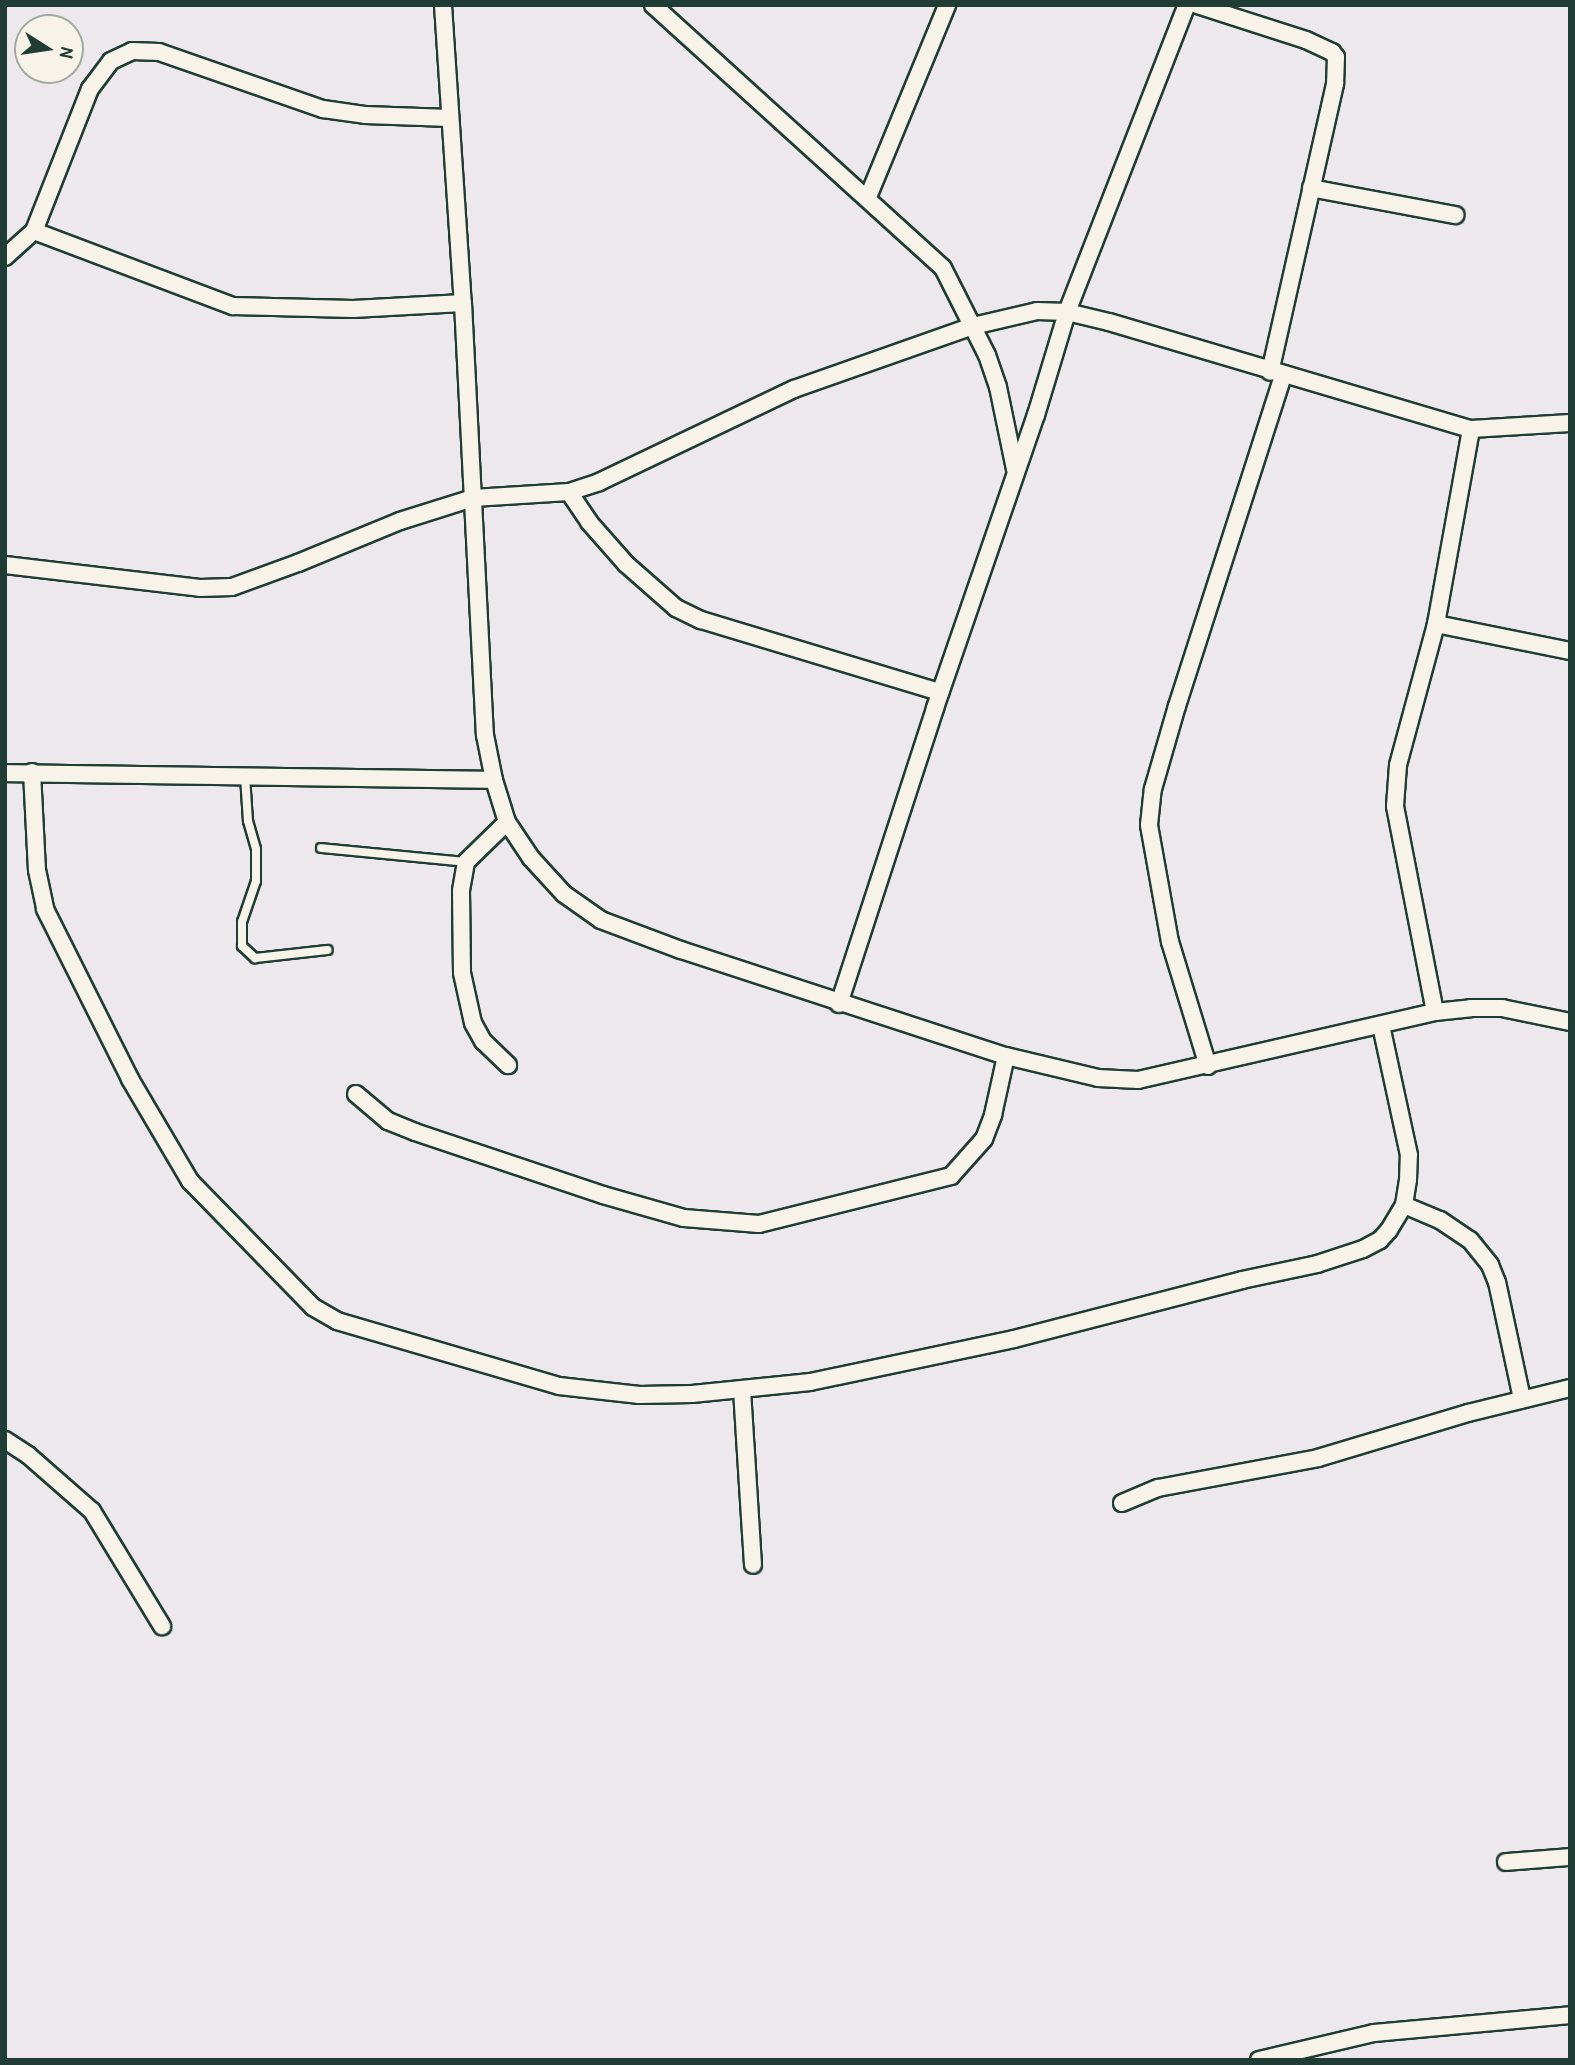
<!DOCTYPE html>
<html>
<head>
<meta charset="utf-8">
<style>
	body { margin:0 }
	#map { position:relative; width:1575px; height:2065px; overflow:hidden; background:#ede8ec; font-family:"Patrick Hand",sans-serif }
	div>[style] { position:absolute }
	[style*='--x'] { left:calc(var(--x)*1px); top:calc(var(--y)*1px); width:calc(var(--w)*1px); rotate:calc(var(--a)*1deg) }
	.roads { filter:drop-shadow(2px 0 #1f3d34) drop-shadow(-2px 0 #1f3d34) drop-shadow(0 2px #1f3d34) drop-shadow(0 -2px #1f3d34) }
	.service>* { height:8px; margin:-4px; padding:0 4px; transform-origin:4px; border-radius:4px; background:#f7f3e8 }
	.minor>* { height:16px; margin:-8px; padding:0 8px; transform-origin:8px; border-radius:8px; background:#f7f3e8 }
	span { translate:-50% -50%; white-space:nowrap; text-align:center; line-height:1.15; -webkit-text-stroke:5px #f7f3e8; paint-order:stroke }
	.frame { position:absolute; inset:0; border:7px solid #1f3d34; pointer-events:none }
	.north { position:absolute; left:14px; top:14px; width:70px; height:70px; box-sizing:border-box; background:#f7f3e8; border:2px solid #a1aaa0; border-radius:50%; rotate:102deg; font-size:19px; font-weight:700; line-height:28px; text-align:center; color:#1f3d34 }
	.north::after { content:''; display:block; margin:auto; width:24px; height:32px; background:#1f3d34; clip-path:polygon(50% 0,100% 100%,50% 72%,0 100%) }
</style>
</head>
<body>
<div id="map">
	<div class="roads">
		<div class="service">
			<i style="--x:245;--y:776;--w:45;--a:86.2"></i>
			<i style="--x:248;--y:821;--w:29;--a:74"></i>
			<i style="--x:256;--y:849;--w:32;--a:90"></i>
			<i style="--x:256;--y:881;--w:43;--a:108.9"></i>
			<i style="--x:242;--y:922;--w:24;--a:90"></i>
			<i style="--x:242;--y:946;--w:18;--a:43"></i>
			<i style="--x:255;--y:958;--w:73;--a:-6.3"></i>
			<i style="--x:321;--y:848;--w:146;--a:5.5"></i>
		</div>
		<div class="minor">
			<i style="--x:443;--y:5;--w:299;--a:86.2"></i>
			<i style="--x:463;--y:303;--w:433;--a:87.1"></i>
			<i style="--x:485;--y:735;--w:46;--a:78.7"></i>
			<i style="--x:494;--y:780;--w:44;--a:72.8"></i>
			<i style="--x:507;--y:822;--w:43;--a:56.3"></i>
			<i style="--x:531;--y:858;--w:49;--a:47.5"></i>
			<i style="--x:564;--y:894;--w:45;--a:35.1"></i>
			<i style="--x:601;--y:920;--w:85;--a:20.6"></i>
			<i style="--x:681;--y:950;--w:342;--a:18.1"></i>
			<i style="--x:1006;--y:1056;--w:95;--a:13.4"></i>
			<i style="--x:1098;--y:1078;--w:40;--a:2.9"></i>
			<i style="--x:1138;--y:1080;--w:305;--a:-12.9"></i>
			<i style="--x:1435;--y:1012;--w:36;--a:-6"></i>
			<i style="--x:1471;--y:1008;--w:31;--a:0"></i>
			<i style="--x:1502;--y:1008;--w:69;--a:11.6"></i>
			<i style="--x:653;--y:5;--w:391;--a:42.2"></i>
			<i style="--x:943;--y:268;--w:97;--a:63.2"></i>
			<i style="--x:987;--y:355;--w:34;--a:71"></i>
			<i style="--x:998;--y:387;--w:84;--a:78.3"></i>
			<i style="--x:1197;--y:5;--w:114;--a:17.8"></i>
			<i style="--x:1306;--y:40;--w:29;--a:25"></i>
			<i style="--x:1332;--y:52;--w:6;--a:51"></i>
			<i style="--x:1336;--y:57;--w:27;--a:92"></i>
			<i style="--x:1335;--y:84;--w:295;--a:102.7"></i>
			<i style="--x:1311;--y:188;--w:147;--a:10.6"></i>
			<i style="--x:868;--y:197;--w:208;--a:-67.6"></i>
			<i style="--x:34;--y:231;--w:213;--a:20.7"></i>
			<i style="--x:233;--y:306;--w:120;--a:1.4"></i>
			<i style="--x:353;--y:309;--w:110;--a:-3.1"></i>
			<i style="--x:5;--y:257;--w:39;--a:-42"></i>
			<i style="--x:34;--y:231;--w:153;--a:-68.5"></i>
			<i style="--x:90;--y:89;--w:35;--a:-53"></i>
			<i style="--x:111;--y:61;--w:23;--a:-25"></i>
			<i style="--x:132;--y:51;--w:27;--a:2"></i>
			<i style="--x:159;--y:52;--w:174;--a:19.2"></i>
			<i style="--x:323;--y:109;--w:42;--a:8.1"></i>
			<i style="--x:365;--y:115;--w:85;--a:2"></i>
			<i style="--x:569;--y:492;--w:36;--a:56"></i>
			<i style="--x:589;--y:522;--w:56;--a:48.6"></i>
			<i style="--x:626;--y:564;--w:67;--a:41.3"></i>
			<i style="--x:676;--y:608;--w:28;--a:26"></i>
			<i style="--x:701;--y:620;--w:250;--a:16.8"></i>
			<i style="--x:5;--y:565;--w:196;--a:6.7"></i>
			<i style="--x:200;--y:588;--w:32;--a:-2"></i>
			<i style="--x:232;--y:587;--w:70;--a:-20"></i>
			<i style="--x:298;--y:563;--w:110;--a:-22.4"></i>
			<i style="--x:400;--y:521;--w:77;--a:-17.5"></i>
			<i style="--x:473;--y:498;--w:96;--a:-3.6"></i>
			<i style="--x:569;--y:492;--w:32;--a:-18"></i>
			<i style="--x:599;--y:482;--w:216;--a:-25.5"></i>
			<i style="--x:794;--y:389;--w:190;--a:-19.4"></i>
			<i style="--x:973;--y:326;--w:66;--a:-13.2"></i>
			<i style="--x:1037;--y:311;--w:30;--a:2"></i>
			<i style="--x:1067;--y:312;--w:43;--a:13.4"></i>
			<i style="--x:1109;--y:322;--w:377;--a:16.5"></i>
			<i style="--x:1471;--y:429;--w:99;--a:-3.5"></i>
			<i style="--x:1436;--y:624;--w:137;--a:11.4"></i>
			<i style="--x:32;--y:772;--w:98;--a:87.1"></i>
			<i style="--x:37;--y:870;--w:40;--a:78"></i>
			<i style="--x:45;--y:909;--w:190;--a:63.4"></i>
			<i style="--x:130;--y:1079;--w:118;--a:59.5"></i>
			<i style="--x:190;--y:1181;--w:176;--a:45.7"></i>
			<i style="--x:313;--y:1307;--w:28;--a:30"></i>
			<i style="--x:337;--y:1321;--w:231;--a:16.3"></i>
			<i style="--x:559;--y:1386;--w:81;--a:6.4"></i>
			<i style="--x:639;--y:1395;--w:53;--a:-1.1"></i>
			<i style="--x:692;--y:1394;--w:119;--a:-5.8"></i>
			<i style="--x:810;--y:1382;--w:208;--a:-11.9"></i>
			<i style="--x:1014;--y:1339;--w:236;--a:-14.5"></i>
			<i style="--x:1242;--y:1280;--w:77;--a:-12"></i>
			<i style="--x:1317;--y:1264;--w:48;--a:-18.1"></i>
			<i style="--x:1363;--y:1249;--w:19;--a:-28"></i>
			<i style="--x:1380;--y:1240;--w:13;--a:-48"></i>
			<i style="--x:1389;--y:1230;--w:29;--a:-59"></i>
			<i style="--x:1404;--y:1205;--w:25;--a:-81"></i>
			<i style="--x:1408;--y:1180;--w:25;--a:-88"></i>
			<i style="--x:1409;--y:1155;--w:132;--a:-102.2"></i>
			<i style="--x:5;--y:773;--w:489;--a:0.8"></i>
			<i style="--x:507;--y:822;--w:57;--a:135.7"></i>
			<i style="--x:466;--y:862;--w:29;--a:100"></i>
			<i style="--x:461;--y:891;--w:82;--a:89.3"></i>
			<i style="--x:462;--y:973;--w:51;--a:77.6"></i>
			<i style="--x:473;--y:1023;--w:21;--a:61"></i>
			<i style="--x:483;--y:1041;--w:35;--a:44"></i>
			<i style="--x:839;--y:1004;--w:311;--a:-72"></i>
			<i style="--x:935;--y:708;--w:310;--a:-71"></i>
			<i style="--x:1036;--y:415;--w:108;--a:-73.2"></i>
			<i style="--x:1067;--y:312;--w:330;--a:-68.7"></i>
			<i style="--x:1435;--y:1012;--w:210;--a:-101"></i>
			<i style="--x:1395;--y:806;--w:41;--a:-85.8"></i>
			<i style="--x:1398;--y:765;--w:146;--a:-74.9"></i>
			<i style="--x:1436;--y:624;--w:198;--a:-79.8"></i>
			<i style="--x:1208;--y:1066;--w:130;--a:-107"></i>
			<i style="--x:1170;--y:942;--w:119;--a:-100.2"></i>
			<i style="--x:1149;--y:825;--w:36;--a:-84"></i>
			<i style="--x:1153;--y:789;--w:86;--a:-73.9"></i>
			<i style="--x:1177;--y:706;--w:348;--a:-72.2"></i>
			<i style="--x:356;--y:1094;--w:42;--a:40.2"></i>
			<i style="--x:388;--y:1121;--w:29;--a:22"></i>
			<i style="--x:415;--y:1132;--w:198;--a:18.5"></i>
			<i style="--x:603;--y:1195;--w:84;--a:15.9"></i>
			<i style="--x:684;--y:1218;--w:75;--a:4.6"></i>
			<i style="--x:759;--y:1224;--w:198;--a:-14"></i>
			<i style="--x:951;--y:1176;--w:50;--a:-48.3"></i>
			<i style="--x:984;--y:1139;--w:26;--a:-69"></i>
			<i style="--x:993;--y:1115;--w:60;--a:-77.6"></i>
			<i style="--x:1404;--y:1205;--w:39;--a:23"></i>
			<i style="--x:1440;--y:1220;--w:36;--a:34"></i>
			<i style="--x:1470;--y:1240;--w:32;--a:51"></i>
			<i style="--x:1490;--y:1265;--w:18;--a:68"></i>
			<i style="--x:1497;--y:1282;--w:120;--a:77.9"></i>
			<i style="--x:742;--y:1390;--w:175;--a:86.4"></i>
			<i style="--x:5;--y:1440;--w:27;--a:33"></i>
			<i style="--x:28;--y:1455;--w:85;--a:41.2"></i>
			<i style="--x:92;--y:1511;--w:135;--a:58.7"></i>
			<i style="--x:1122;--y:1503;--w:39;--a:-23"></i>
			<i style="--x:1158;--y:1488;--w:163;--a:-10.6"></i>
			<i style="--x:1318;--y:1458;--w:157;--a:-16.7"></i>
			<i style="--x:1468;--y:1413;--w:105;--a:-13.8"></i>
			<i style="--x:1506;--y:1862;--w:64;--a:-4.5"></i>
			<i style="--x:1259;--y:2060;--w:118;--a:-13.2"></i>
			<i style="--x:1374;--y:2033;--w:197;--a:-5.2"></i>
		</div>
	</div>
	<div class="frame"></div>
	<div class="north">N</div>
</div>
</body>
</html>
